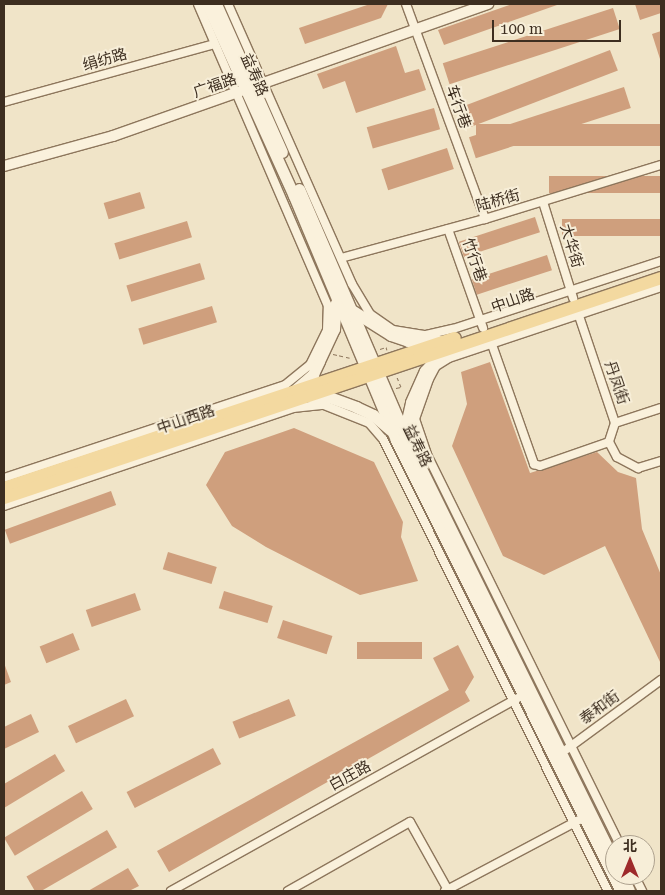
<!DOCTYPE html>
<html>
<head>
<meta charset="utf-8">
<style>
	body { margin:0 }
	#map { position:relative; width:665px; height:895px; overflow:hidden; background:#f0e4c8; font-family:"Roboto Serif","Noto Sans SC",serif }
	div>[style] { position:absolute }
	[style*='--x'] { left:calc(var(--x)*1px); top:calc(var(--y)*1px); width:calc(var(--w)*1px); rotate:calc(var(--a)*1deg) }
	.building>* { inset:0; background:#cf9f7d; transform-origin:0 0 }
	.path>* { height:1px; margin-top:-0.5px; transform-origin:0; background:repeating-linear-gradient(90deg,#8d765c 0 4px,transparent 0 6.5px) }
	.roads { filter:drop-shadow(1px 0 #8d765c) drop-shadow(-1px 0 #8d765c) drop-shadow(0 1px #8d765c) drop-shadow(0 -1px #8d765c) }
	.minor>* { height:8px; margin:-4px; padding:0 4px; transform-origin:4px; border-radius:4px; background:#faf1dc }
	.tertiary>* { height:10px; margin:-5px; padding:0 5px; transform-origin:5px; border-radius:5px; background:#faf1dc }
	.secondary>* { height:11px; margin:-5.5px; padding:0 5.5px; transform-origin:5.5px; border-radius:5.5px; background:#faf1dc }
	.primary>* { height:12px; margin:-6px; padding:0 6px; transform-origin:6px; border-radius:6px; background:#f3d9a0 }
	span { translate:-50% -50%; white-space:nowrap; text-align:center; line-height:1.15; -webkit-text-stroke:4px #f7eed8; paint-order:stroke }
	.street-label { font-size:15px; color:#3d2e20 }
	.frame { position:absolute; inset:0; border:5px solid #3d2e20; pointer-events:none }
	.north { position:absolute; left:605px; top:835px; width:50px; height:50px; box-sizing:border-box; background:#f7eed8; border:1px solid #ada18e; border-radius:50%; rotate:0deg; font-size:14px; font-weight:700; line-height:20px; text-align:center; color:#3d2e20 }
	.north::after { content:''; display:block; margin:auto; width:18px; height:22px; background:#9e2a2b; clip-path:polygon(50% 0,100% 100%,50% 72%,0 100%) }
	.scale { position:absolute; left:492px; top:20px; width:129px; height:22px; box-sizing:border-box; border:2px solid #3d2e20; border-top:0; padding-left:6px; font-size:15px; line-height:18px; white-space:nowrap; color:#3d2e20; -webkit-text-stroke:4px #f7eed8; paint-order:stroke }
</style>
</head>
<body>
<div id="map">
	<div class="building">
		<i style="clip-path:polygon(370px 4px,388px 4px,381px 18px,305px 44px,299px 28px)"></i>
		<i style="clip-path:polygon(512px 4px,557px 5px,444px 45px,438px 30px)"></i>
		<i style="clip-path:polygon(635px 4px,661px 4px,661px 13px,640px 20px)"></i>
		<i style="left:613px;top:8px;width:22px;height:179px;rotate:72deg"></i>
		<i style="clip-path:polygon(661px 31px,661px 59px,660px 59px,652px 34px)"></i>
		<i style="clip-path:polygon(396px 46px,405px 73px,419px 69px,426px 90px,356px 113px,345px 81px,323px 89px,317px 74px)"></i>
		<i style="left:610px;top:50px;width:22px;height:162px;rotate:69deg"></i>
		<i style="left:624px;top:87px;width:22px;height:163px;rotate:72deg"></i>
		<i style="left:434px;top:108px;width:22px;height:70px;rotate:74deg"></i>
		<i style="left:661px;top:124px;width:22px;height:185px;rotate:90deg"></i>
		<i style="left:447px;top:148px;width:22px;height:69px;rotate:72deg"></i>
		<i style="left:661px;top:176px;width:17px;height:112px;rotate:90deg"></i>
		<i style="left:140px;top:192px;width:17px;height:38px;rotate:73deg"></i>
		<i style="left:535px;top:217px;width:16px;height:80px;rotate:72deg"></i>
		<i style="left:661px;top:219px;width:17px;height:99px;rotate:90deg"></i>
		<i style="left:187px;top:221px;width:17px;height:76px;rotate:73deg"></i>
		<i style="left:547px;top:255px;width:16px;height:79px;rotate:72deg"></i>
		<i style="left:200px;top:263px;width:17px;height:77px;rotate:73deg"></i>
		<i style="left:212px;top:306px;width:17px;height:77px;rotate:73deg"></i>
		<i style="clip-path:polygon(490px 362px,530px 473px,597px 452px,618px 472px,636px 478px,642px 529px,661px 575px,661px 664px,605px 546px,544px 575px,503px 556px,452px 446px,467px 404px,461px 372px)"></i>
		<i style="clip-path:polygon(294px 428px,374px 462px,403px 522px,401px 537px,418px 581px,360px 595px,266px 547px,232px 526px,206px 485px,225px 452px)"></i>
		<i style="left:111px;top:491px;width:15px;height:113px;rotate:70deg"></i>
		<i style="left:168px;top:552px;width:51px;height:18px;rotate:17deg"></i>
		<i style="left:224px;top:591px;width:51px;height:18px;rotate:17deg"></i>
		<i style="left:135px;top:593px;width:18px;height:52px;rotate:71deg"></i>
		<i style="left:283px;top:620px;width:52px;height:19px;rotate:18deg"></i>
		<i style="left:73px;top:633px;width:18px;height:36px;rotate:68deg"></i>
		<i style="left:422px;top:642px;width:17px;height:65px;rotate:90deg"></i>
		<i style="clip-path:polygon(458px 645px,474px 677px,465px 692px,470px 701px,169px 872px,157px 851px,449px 690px,433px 658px)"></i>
		<i style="clip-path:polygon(4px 663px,11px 682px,4px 685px)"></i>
		<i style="left:126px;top:699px;width:19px;height:64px;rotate:65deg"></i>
		<i style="left:289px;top:699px;width:18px;height:61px;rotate:68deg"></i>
		<i style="clip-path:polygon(31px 714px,39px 732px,4px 749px,4px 727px)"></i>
		<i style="left:213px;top:748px;width:18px;height:97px;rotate:63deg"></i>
		<i style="clip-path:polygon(55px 754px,65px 771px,4px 808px,4px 784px)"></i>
		<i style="left:82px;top:791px;width:21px;height:91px;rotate:59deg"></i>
		<i style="left:107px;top:830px;width:20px;height:93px;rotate:60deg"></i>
		<i style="clip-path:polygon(128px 868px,139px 886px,129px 891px,88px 891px)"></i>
	</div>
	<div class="path">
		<i style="--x:380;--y:349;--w:6;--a:-18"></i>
		<i style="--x:386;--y:347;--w:3;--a:72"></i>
		<i style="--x:333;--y:354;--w:17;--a:13"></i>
		<i style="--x:396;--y:388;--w:5;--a:-11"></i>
		<i style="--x:401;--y:387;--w:11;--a:-112"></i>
	</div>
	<div class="roads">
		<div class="minor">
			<i style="--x:228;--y:4;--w:306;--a:66.1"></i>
			<i style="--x:352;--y:284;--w:35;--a:59"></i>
			<i style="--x:370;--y:314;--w:28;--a:35"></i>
			<i style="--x:393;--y:330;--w:33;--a:9"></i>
			<i style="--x:426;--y:335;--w:28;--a:-13"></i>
			<i style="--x:453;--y:329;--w:219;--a:-18.1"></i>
			<i style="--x:406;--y:4;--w:229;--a:69.8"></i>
			<i style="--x:4;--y:102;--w:218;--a:-15.4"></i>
			<i style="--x:543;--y:202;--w:101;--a:72.6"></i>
			<i style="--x:448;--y:229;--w:105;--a:70.5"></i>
			<i style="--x:341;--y:258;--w:149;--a:-15.2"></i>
			<i style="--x:485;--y:219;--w:184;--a:-17.1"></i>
			<i style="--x:577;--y:310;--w:119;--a:71.4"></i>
			<i style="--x:615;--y:423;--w:48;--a:-18.1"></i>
			<i style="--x:490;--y:339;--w:133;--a:70.6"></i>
			<i style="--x:534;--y:464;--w:6;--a:18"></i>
			<i style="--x:540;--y:466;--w:73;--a:-19.2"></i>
			<i style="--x:615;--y:423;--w:20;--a:108"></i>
			<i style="--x:609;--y:442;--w:17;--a:62"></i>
			<i style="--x:617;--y:457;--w:24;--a:28"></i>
			<i style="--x:638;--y:468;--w:24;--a:-17"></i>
			<i style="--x:4;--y:478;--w:296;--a:-18.3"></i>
			<i style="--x:285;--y:385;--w:32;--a:-39"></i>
			<i style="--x:310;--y:365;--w:39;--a:-64"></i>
			<i style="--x:327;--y:330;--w:24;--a:-88"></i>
			<i style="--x:328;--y:306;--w:329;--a:-113.3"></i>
			<i style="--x:4;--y:506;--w:305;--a:-18.7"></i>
			<i style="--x:293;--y:408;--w:31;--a:-6"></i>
			<i style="--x:324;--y:405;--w:48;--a:21.8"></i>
			<i style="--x:369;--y:423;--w:21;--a:49"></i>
			<i style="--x:383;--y:439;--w:505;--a:63.54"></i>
			<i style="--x:567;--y:749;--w:117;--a:-36.3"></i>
			<i style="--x:620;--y:845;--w:433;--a:-116.3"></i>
			<i style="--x:428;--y:457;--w:40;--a:-108.9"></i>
			<i style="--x:415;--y:419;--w:42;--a:-70.7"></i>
			<i style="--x:429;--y:379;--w:15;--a:-62"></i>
			<i style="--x:436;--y:366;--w:15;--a:-32"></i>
			<i style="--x:449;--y:358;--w:224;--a:-18.5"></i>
			<i style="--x:634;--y:875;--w:18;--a:63"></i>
			<i style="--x:171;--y:891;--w:397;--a:-29.1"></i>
			<i style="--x:288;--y:891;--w:140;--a:-29.5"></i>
			<i style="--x:410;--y:822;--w:78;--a:60.8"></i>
			<i style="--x:445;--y:891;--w:152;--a:-27.9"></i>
		</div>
		<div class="tertiary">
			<i style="--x:4;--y:166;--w:113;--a:-15.4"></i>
			<i style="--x:113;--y:136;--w:398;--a:-19.4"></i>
		</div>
		<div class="secondary">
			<i style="--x:207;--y:4;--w:211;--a:65.6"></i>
			<i style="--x:294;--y:196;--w:264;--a:67.3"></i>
			<i style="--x:396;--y:440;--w:504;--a:63.49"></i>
			<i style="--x:216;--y:4;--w:162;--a:66"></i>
			<i style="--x:299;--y:189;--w:278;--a:66.7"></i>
			<i style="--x:409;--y:444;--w:466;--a:63.8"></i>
			<i style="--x:353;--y:311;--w:45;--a:32.3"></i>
			<i style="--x:391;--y:335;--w:18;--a:19"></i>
			<i style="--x:408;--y:341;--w:31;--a:0"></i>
			<i style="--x:296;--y:389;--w:23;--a:-41"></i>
			<i style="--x:313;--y:374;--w:14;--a:-65"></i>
			<i style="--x:319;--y:361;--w:35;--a:-65"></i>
			<i style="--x:334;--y:329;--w:26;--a:-86"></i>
			<i style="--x:310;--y:397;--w:19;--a:0"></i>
			<i style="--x:329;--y:397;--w:29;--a:20"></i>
			<i style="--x:356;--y:407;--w:19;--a:25"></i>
			<i style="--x:373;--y:415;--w:23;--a:41"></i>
			<i style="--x:408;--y:432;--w:12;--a:-95"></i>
			<i style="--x:407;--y:420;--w:18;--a:-77"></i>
			<i style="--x:411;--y:402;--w:34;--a:-66"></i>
			<i style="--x:425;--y:371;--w:24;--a:-48"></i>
			<i style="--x:622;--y:875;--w:17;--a:66"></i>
		</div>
		<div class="primary">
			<i style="--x:4;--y:488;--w:475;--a:-18.4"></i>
			<i style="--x:4;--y:498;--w:693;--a:-18.51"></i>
		</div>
	</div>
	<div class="street-label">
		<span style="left:105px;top:60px;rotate:-16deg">绢纺路</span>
		<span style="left:254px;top:75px;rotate:66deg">益寿路</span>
		<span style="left:215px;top:86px;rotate:-19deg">广福路</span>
		<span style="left:458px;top:107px;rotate:70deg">车行巷</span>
		<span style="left:498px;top:201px;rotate:-16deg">陆桥街</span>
		<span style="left:571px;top:246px;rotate:73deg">大华街</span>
		<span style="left:474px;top:260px;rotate:71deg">竹行巷</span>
		<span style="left:513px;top:301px;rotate:-19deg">中山路</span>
		<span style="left:616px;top:383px;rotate:71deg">丹凤街</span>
		<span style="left:186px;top:420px;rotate:-19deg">中山西路</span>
		<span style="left:417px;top:446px;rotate:64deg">益寿路</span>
		<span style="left:600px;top:708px;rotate:-36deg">泰和街</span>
		<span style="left:350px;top:776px;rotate:-29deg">白庄路</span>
	</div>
	<div class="frame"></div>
	<div class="north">北</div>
	<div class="scale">100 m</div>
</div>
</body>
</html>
